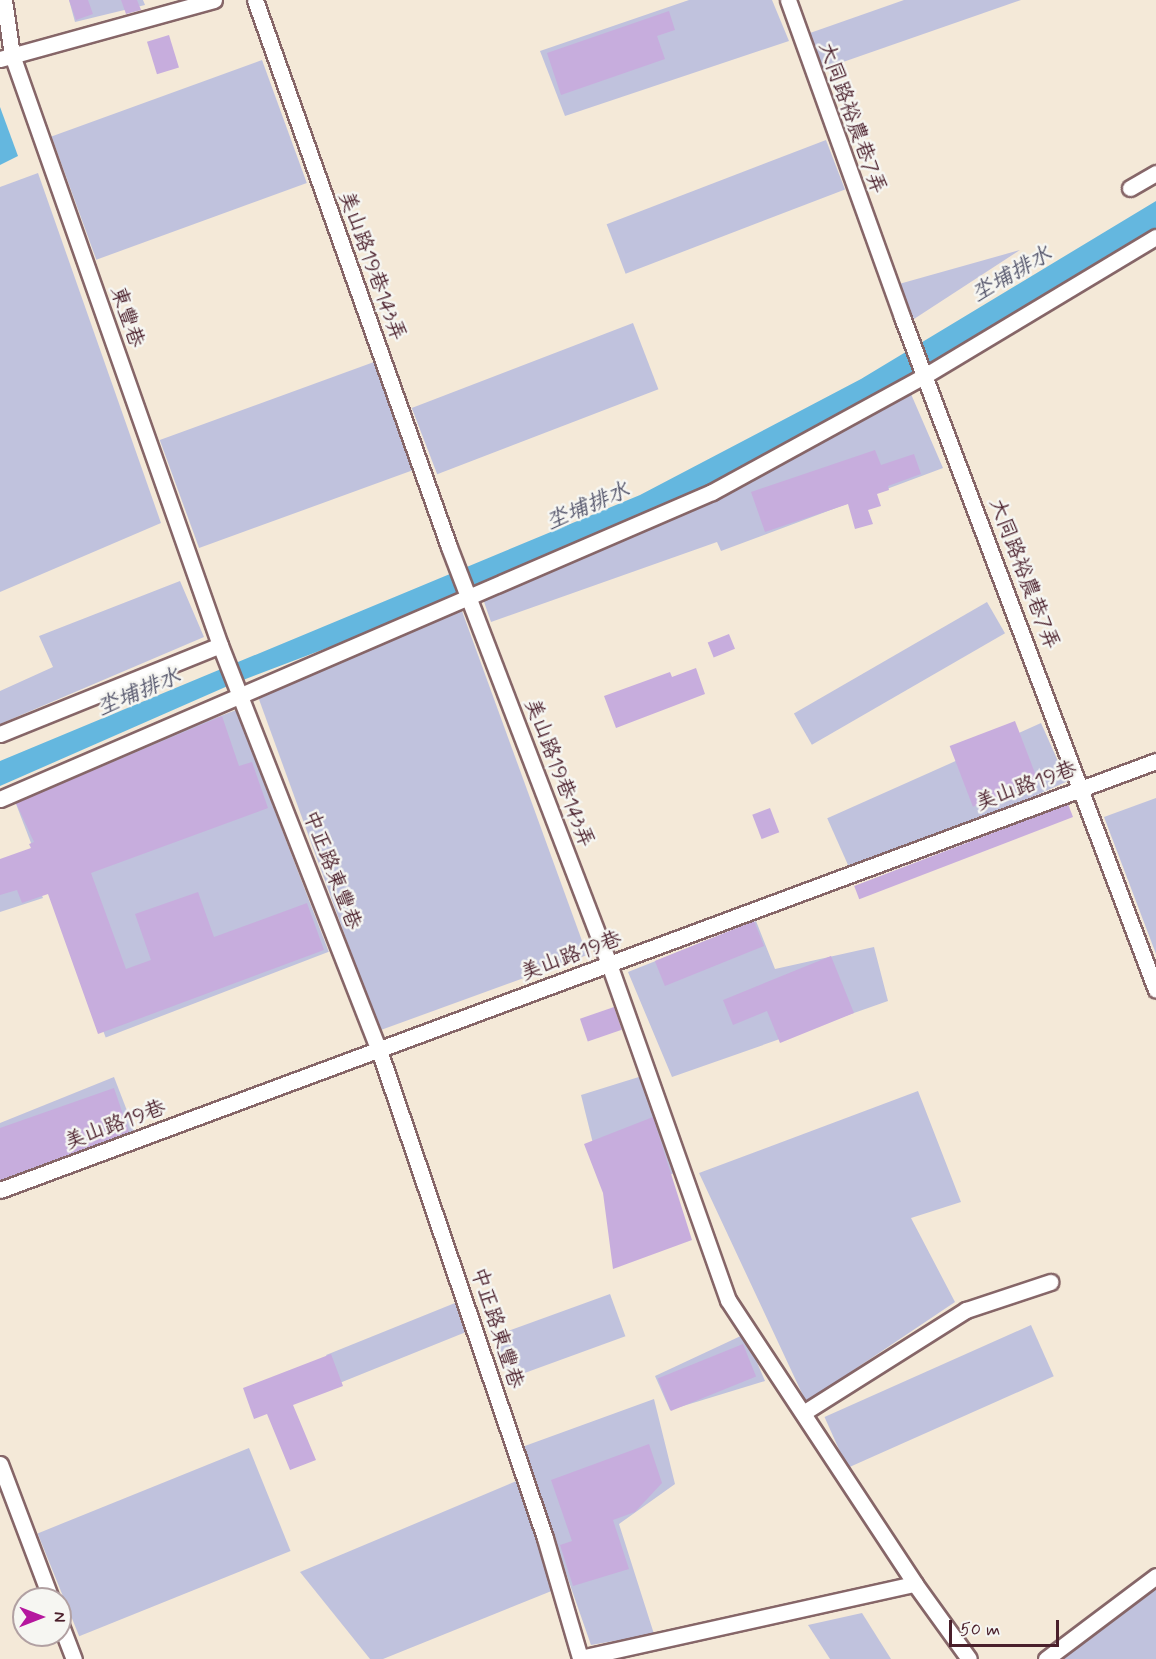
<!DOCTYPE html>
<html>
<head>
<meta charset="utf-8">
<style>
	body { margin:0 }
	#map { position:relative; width:1156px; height:1659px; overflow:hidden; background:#f4e9d8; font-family:Mynerve,"LXGW WenKai TC",sans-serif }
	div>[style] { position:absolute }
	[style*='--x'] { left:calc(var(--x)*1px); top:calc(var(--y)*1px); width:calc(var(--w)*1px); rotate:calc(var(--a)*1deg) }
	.industrial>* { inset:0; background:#c0c2dd; transform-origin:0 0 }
	.water>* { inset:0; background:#64b7df }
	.building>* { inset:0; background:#c7addd; transform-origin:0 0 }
	.roads { filter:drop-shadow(2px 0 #866668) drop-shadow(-2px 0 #866668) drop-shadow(0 2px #866668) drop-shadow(0 -2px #866668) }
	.minor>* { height:15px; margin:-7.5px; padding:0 7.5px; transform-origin:7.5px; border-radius:7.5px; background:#fff }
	span { translate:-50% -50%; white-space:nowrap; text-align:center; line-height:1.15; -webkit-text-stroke:5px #f6f6f2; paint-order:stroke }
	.street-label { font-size:21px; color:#4a1f2b }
	.water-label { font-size:22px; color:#53546a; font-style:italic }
	.north { position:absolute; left:12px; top:1587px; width:60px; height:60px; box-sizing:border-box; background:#f6f6f2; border:2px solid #b1a0a2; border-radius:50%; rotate:90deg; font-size:16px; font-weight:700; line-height:24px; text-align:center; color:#4a1f2b }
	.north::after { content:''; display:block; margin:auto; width:21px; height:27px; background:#b5179e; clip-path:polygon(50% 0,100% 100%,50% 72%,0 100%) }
	.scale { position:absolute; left:949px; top:1620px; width:110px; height:27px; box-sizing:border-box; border:3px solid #4a1f2b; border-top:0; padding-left:8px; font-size:18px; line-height:21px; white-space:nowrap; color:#4a1f2b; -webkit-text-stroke:4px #f6f6f2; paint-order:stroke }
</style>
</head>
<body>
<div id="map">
	<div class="industrial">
		<i style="clip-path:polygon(69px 0,143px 0,145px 5px,75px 22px)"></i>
		<i style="clip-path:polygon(689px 0,772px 0,789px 41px,565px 116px,540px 51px)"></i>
		<i style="clip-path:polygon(904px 0,1021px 0,823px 69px,810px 33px)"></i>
		<i style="left:262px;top:60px;width:131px;height:224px;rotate:70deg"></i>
		<i style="left:826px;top:140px;width:53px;height:235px;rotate:69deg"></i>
		<i style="clip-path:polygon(38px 173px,161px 523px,0 592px,0 187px)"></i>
		<i style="clip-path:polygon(1020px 250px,914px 319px,899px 284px)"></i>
		<i style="left:633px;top:323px;width:71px;height:237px;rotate:69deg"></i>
		<i style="left:374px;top:362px;width:115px;height:228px;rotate:70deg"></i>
		<i style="clip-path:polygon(911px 394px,943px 468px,721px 551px,717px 542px,491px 622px,483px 599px,708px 500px)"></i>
		<i style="clip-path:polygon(180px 581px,204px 637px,0 724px,0 691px,53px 667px,39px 636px)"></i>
		<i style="left:987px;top:602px;width:36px;height:223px;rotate:60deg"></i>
		<i style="left:462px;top:611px;width:366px;height:221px;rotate:70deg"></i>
		<i style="left:236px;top:710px;width:259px;height:239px;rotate:69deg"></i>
		<i style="left:1041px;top:723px;width:64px;height:234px;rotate:66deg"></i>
		<i style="clip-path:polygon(1156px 798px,1156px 954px,1104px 817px)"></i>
		<i style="clip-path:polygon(24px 853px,43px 898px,0 912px,0 861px)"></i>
		<i style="clip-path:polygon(756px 921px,775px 969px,874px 947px,888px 1001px,672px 1077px,628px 972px)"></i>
		<i style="clip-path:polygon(642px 1076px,678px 1172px,606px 1196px,581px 1095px)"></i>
		<i style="clip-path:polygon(114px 1077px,136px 1134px,0 1180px,0 1123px)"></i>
		<i style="clip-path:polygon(918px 1091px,961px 1202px,911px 1218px,955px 1302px,806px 1402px,699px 1173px)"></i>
		<i style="left:610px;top:1294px;width:45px;height:124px;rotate:70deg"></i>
		<i style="left:455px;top:1303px;width:31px;height:139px;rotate:68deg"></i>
		<i style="left:1031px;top:1325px;width:56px;height:226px;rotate:66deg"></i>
		<i style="clip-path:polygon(745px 1334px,765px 1381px,670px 1410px,655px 1376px)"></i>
		<i style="clip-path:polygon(654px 1399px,675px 1484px,619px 1524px,654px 1634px,591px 1645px,522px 1447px)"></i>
		<i style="left:249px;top:1448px;width:111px;height:228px;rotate:68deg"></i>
		<i style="clip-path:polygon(519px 1480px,554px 1590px,383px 1659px,370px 1659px,300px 1572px)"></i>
		<i style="clip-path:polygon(1156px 1587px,1156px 1659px,1062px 1659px)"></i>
		<i style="clip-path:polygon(862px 1613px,891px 1659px,830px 1659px,808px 1625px)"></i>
	</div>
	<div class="water">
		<i style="clip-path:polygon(0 107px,18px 156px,0 165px)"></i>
		<i style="clip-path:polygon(1156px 201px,1156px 232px,762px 468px,514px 577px,230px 685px,0 786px,0 761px,640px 495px,861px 379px)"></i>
	</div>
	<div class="building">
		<i style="clip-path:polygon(69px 0,88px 0,93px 14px,76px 20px)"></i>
		<i style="clip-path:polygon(121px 0,137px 0,141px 10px,126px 14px)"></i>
		<i style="clip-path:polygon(669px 11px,675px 30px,657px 36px,665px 59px,561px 95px,547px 53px)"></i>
		<i style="left:169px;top:35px;width:34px;height:23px;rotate:73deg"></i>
		<i style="clip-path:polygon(875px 450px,881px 465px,914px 454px,921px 474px,888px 486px,889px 490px,877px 494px,881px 506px,868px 510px,873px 524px,855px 529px,848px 504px,765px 532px,751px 492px)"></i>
		<i style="left:729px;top:634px;width:16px;height:23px;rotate:68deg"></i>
		<i style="clip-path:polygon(696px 668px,705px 694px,616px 728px,604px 696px,670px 672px,672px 677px)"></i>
		<i style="clip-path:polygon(222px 716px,239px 766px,252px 762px,268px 808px,91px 873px,126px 969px,151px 960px,135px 914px,198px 892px,214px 937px,307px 903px,324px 950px,98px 1034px,48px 894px,22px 903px,17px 890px,0 895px,0 859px,31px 848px,29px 844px,34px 842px,16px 803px)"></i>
		<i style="left:1015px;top:721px;width:65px;height:70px;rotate:69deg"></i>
		<i style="left:1068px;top:804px;width:14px;height:229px;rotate:69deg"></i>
		<i style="left:770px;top:808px;width:26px;height:19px;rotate:69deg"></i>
		<i style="left:754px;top:921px;width:27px;height:107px;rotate:68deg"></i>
		<i style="clip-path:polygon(831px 956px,854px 1013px,780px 1043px,767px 1011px,733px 1025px,723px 1000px)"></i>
		<i style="left:614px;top:1007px;width:24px;height:36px;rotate:71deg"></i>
		<i style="clip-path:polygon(114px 1088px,129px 1132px,0 1180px,0 1128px)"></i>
		<i style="clip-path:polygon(653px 1117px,692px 1240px,613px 1269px,603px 1193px,584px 1144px)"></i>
		<i style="left:743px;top:1344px;width:35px;height:92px;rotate:68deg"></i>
		<i style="clip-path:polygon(331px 1354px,343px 1386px,293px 1405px,316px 1460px,290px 1470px,267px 1414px,254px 1419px,243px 1388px)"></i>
		<i style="clip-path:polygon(649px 1444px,662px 1483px,635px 1512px,613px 1520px,629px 1569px,573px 1586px,560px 1545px,572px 1541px,551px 1480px)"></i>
	</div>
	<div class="roads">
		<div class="minor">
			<i style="--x:4;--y:0;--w:56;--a:81.7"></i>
			<i style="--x:12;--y:55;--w:626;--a:70.58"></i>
			<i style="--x:220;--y:645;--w:435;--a:68.6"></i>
			<i style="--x:379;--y:1050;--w:515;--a:71.21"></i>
			<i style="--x:545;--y:1538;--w:125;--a:73.7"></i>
			<i style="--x:580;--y:1658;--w:343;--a:-12.5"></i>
			<i style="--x:915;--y:1584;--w:92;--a:54.2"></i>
			<i style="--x:255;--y:0;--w:580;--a:70.47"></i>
			<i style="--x:449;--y:547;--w:447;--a:69"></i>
			<i style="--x:609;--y:964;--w:356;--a:70.5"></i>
			<i style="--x:728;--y:1300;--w:340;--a:56.6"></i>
			<i style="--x:788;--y:0;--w:337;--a:70.2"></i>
			<i style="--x:902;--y:317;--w:719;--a:69.32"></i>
			<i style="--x:0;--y:59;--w:222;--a:-15.4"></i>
			<i style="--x:1130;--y:188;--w:30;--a:-30"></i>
			<i style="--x:0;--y:734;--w:237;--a:-22"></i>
			<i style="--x:0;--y:799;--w:775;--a:-23.32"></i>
			<i style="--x:712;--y:492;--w:244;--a:-28.7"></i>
			<i style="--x:926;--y:375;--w:268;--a:-31"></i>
			<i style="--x:0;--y:1190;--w:1233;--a:-20.36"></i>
			<i style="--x:803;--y:1413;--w:193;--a:-32.3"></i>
			<i style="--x:966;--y:1310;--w:89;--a:-18.4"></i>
			<i style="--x:0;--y:1464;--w:144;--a:69.3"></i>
			<i style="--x:60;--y:1623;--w:39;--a:69"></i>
			<i style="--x:1046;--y:1659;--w:138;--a:-37"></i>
		</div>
	</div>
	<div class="street-label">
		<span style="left:852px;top:118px;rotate:70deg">大同路裕農巷7弄</span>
		<span style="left:372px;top:266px;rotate:70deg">美山路19巷143弄</span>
		<span style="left:127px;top:317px;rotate:71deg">東豐巷</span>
		<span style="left:1024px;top:574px;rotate:69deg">大同路裕農巷7弄</span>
		<span style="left:559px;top:773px;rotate:69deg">美山路19巷143弄</span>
		<span style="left:1026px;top:786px;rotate:-20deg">美山路19巷</span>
		<span style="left:332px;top:870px;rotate:69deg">中正路東豐巷</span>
		<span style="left:571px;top:956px;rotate:-20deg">美山路19巷</span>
		<span style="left:115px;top:1125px;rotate:-20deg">美山路19巷</span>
		<span style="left:497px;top:1328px;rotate:72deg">中正路東豐巷</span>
	</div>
	<div class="water-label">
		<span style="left:1012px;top:275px;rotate:-30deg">坔埔排水</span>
		<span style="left:588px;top:507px;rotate:-23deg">坔埔排水</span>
		<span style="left:139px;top:693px;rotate:-23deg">坔埔排水</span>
	</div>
	<div class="north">N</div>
	<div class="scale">50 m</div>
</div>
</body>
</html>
